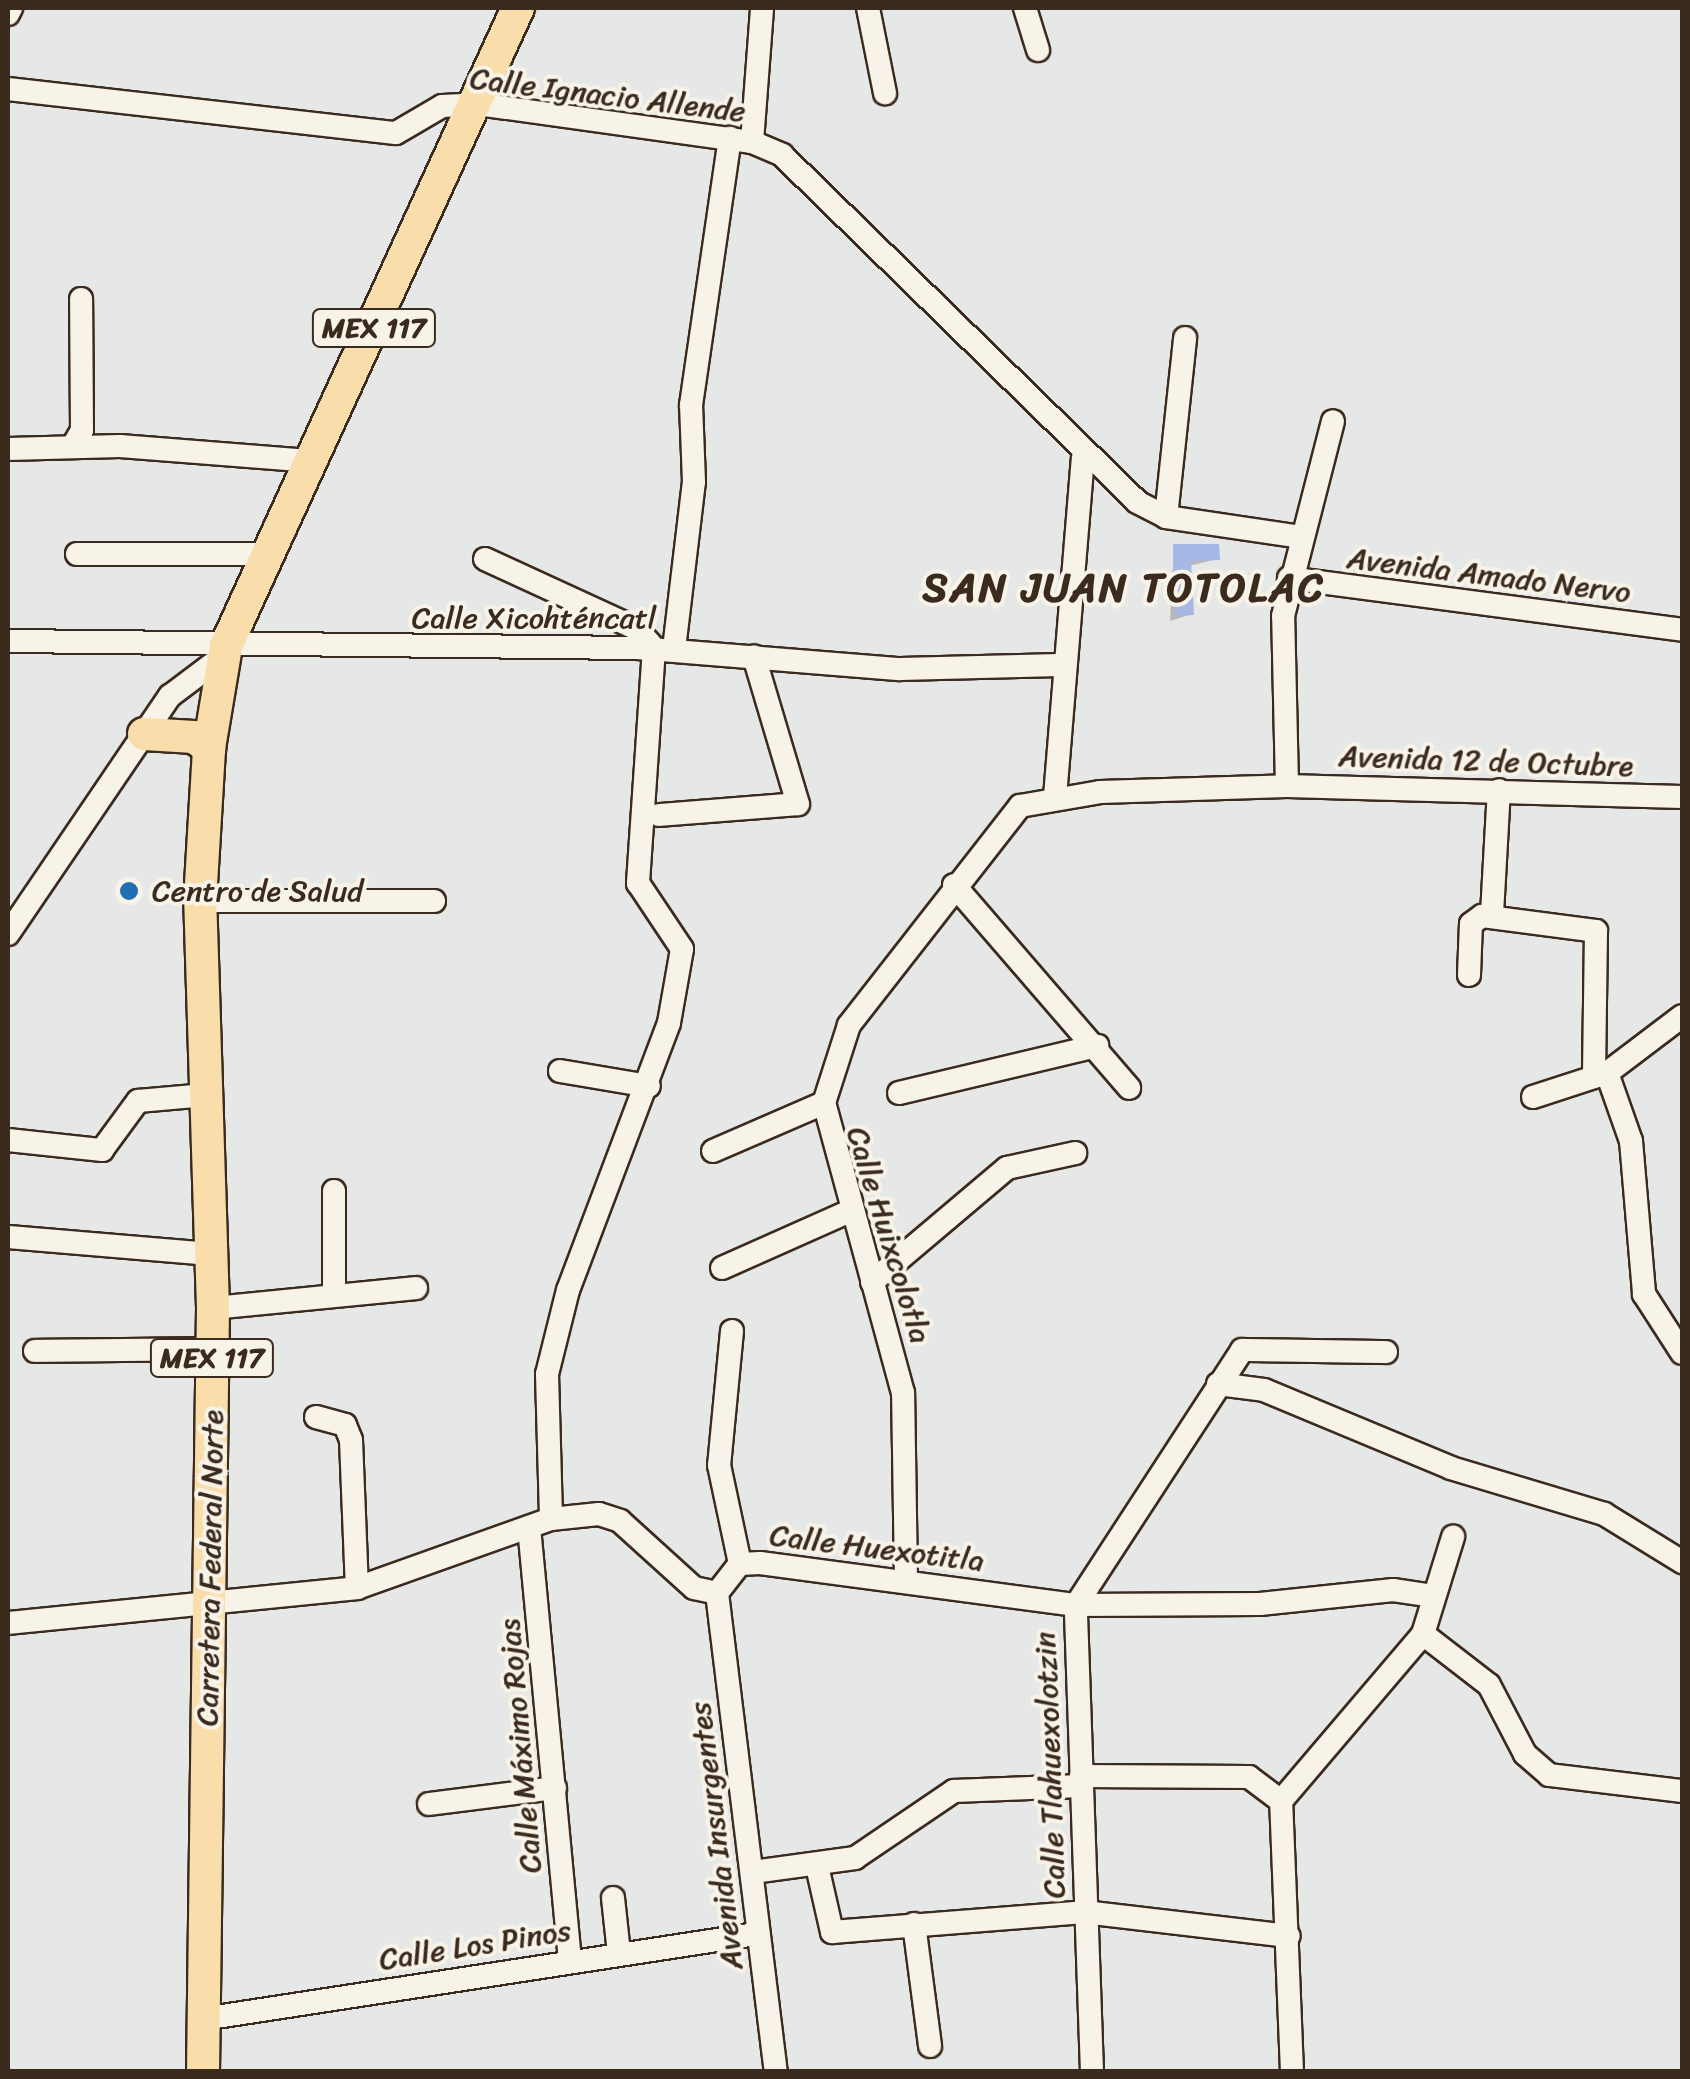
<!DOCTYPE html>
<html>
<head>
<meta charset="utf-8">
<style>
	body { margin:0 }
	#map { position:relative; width:1690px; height:2079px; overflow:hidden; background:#e6e7e7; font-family:Sriracha,sans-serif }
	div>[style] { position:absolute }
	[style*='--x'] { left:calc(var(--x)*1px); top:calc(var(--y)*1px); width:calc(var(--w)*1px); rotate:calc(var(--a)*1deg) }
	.shadow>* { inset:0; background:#0003 }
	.building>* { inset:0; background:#a4b7e5 }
	.roads { filter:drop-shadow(2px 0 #3b2a1e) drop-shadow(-2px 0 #3b2a1e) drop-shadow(0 2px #3b2a1e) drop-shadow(0 -2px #3b2a1e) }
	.street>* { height:22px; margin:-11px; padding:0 11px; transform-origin:11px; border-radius:11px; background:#f7f3e8 }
	.primary>* { height:32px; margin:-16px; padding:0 16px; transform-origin:16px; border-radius:16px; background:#f9deab }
	.dots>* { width:28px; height:28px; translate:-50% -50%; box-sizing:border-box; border:5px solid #f7f3e8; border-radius:50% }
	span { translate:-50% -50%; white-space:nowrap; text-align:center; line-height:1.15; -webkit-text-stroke:8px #f7f3e8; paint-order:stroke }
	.shield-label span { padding:2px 8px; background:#f7f3e8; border:2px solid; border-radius:8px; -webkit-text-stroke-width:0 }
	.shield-label { font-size:28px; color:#3b2a1e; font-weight:700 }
	.street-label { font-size:30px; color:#3b2a1e }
	.poi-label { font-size:30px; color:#3b2a1e }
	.left { translate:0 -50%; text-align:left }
	.district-label { font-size:40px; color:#3b2a1e; font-weight:700; letter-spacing:2.5px }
	.frame { position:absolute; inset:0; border:10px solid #3b2a1e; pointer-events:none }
</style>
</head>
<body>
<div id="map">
	<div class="shadow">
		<i style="clip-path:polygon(1174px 546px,1217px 559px,1189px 566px,1192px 614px,1170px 621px)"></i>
	</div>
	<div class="building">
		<i style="clip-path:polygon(1173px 544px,1219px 544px,1220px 560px,1191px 561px,1194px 615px,1175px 616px)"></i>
	</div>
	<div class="roads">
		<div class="street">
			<i style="--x:868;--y:8;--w:87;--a:78.7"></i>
			<i style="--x:1025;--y:8;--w:44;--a:72.8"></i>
			<i style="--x:8;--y:14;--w:7;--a:-63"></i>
			<i style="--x:8;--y:89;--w:390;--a:6.5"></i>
			<i style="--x:396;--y:133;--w:53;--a:-30.4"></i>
			<i style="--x:442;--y:106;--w:36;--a:-3"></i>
			<i style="--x:478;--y:104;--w:277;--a:7.9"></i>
			<i style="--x:752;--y:142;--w:33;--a:23"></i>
			<i style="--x:782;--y:155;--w:496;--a:44.3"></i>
			<i style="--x:1137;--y:502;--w:33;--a:27"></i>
			<i style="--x:1166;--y:517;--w:136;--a:8.4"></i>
			<i style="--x:752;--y:142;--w:134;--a:-85.7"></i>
			<i style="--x:74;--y:444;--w:16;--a:-60"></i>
			<i style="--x:82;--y:430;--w:131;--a:-90.4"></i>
			<i style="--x:8;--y:449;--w:112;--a:-1.5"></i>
			<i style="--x:120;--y:446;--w:193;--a:4.5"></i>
			<i style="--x:1166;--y:517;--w:180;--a:-83.9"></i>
			<i style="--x:77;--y:554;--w:192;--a:0"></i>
			<i style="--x:485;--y:559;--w:167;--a:24.7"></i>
			<i style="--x:637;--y:629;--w:25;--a:48"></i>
			<i style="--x:654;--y:648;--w:236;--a:93.9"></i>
			<i style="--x:638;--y:883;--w:79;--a:56.3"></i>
			<i style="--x:682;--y:949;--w:75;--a:100"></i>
			<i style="--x:669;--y:1023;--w:285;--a:110.7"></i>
			<i style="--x:568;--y:1290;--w:87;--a:104"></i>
			<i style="--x:547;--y:1374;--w:145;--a:88.4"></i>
			<i style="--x:1289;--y:578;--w:396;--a:7.5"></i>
			<i style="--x:8;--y:641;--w:629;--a:0.64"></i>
			<i style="--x:637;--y:648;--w:264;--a:4.6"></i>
			<i style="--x:900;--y:669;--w:160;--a:-1.4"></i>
			<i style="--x:674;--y:649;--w:168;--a:-83.2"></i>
			<i style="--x:694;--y:482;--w:77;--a:-92.2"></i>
			<i style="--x:691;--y:405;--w:270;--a:-81.7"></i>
			<i style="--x:1287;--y:786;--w:170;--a:-91.3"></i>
			<i style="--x:1283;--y:616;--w:201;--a:-75.6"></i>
			<i style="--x:1055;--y:797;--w:340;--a:-85.3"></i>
			<i style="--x:659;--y:815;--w:139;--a:-4.5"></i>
			<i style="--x:798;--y:804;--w:154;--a:-106.6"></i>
			<i style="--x:954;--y:885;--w:268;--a:49.2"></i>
			<i style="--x:200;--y:901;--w:234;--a:0"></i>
			<i style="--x:1492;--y:914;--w:124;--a:-86.8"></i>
			<i style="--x:8;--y:934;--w:288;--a:-55.8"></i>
			<i style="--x:170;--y:696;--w:66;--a:-37"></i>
			<i style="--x:1469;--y:975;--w:51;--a:-87.8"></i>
			<i style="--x:1471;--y:924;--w:14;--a:-36"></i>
			<i style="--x:1482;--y:916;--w:115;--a:7.5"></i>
			<i style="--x:1596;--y:931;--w:146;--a:90.8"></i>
			<i style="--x:560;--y:1071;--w:90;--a:9.6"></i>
			<i style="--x:1607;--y:1073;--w:72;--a:70.6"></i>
			<i style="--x:1631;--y:1141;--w:154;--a:85.1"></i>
			<i style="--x:1644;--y:1294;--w:70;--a:57.2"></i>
			<i style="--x:899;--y:1093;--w:204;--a:-13.4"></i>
			<i style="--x:1533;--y:1097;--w:78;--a:-18"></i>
			<i style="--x:1607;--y:1073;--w:94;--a:-37.2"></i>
			<i style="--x:8;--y:1140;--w:95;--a:6.1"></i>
			<i style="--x:102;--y:1150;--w:61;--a:-53.7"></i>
			<i style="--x:138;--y:1101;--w:68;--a:-5"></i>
			<i style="--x:713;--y:1151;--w:121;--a:-23.4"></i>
			<i style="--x:8;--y:1237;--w:204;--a:4.8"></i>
			<i style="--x:722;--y:1268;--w:142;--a:-24"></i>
			<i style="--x:872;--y:1282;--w:177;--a:-40.2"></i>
			<i style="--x:1007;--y:1168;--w:70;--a:-12.4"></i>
			<i style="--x:334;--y:1290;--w:99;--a:-90"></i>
			<i style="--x:213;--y:1308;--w:204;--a:-5.6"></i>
			<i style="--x:732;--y:1331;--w:135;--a:95.5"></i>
			<i style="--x:719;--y:1465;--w:101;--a:78"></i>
			<i style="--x:35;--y:1351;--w:177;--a:-0.6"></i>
			<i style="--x:1218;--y:1384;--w:46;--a:7.4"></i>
			<i style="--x:1264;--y:1390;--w:203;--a:22.6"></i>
			<i style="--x:1451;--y:1468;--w:160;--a:16.7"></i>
			<i style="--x:1604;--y:1514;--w:92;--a:31.6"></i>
			<i style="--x:316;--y:1417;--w:30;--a:15"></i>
			<i style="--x:345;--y:1425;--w:16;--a:68"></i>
			<i style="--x:351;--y:1440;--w:148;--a:87.7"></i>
			<i style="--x:529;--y:1527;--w:435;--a:84.6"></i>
			<i style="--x:906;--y:1579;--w:186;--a:-90.9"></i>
			<i style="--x:903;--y:1393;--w:301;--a:-105.2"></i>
			<i style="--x:824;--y:1103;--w:82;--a:-72.2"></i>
			<i style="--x:849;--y:1025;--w:278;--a:-52"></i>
			<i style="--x:1020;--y:806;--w:81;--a:-9.9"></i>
			<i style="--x:1100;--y:792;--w:187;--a:-1.8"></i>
			<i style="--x:1287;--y:786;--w:395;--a:1.6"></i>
			<i style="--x:717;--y:1593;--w:37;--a:-52"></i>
			<i style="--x:740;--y:1564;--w:20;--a:-3"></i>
			<i style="--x:760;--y:1563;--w:319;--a:7.6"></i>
			<i style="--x:1076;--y:1605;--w:184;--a:-0.3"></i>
			<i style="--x:1260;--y:1604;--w:134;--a:-6"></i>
			<i style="--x:1393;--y:1590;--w:40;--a:8.5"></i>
			<i style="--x:717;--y:1593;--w:483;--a:83"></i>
			<i style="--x:8;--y:1623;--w:351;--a:-5.7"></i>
			<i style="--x:357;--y:1588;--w:206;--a:-19.6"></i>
			<i style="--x:551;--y:1519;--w:48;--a:-5.9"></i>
			<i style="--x:599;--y:1514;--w:22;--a:18"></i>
			<i style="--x:620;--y:1521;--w:100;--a:42.2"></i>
			<i style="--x:694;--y:1588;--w:24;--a:12"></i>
			<i style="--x:1423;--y:1634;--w:83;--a:37.7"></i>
			<i style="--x:1489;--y:1685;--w:78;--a:62.4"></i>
			<i style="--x:1525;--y:1754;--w:32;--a:41"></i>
			<i style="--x:1549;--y:1775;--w:134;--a:6.9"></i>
			<i style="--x:1081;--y:1776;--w:168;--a:0.3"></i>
			<i style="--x:1249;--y:1777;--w:40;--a:37"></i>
			<i style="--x:429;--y:1804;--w:127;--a:-7.2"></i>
			<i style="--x:817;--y:1866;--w:68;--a:77.2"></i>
			<i style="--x:832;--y:1932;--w:253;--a:-4.5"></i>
			<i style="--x:1084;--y:1912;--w:206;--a:6.7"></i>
			<i style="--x:753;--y:1872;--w:103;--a:-7.8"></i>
			<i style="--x:855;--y:1858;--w:120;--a:-34.1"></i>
			<i style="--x:954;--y:1791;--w:127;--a:-2.3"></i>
			<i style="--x:613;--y:1898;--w:55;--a:83.8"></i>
			<i style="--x:914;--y:1924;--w:123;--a:82.5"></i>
			<i style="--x:203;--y:2019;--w:559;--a:-8.74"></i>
			<i style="--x:1092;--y:2072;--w:467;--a:-92"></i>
			<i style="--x:1076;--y:1605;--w:304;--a:-56.9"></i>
			<i style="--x:1242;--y:1350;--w:144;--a:0.8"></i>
			<i style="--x:1292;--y:2072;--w:271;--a:-92.3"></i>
			<i style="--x:1281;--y:1801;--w:219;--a:-49.6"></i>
			<i style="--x:1423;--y:1634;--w:102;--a:-72.8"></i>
		</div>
		<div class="primary">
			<i style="--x:144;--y:734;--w:50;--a:3.4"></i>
			<i style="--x:194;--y:737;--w:19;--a:36"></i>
			<i style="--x:203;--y:2072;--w:764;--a:-89.25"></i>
			<i style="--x:213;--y:1308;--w:407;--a:-91.8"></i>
			<i style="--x:200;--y:901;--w:153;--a:-86.6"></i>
			<i style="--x:209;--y:748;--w:103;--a:-80.5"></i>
			<i style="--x:226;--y:646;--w:702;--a:-65.41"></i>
		</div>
	</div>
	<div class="dots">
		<i style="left:129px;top:891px;background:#1f6fb2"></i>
	</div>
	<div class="shield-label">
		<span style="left:374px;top:328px">MEX 117</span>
		<span style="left:212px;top:1358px">MEX 117</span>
	</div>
	<div class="street-label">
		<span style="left:608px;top:95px;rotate:7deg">Calle Ignacio Allende</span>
		<span style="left:1489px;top:575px;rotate:7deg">Avenida Amado Nervo</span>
		<span style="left:534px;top:618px">Calle Xicohténcatl</span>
		<span style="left:1486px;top:761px;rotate:2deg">Avenida 12 de Octubre</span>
		<span style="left:889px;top:1235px;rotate:73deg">Calle Huixcolotla</span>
		<span style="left:877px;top:1548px;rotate:7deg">Calle Huexotitla</span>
		<span style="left:210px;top:1568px;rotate:-89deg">Carretera Federal Norte</span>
		<span style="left:520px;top:1746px;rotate:-95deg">Calle Máximo Rojas</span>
		<span style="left:1050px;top:1765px;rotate:-92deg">Calle Tlahuexolotzin</span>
		<span style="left:716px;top:1836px;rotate:-97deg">Avenida Insurgentes</span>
		<span style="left:475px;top:1945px;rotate:-9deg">Calle Los Pinos</span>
	</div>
	<div class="poi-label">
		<span class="left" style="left:152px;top:891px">Centro de Salud</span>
	</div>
	<div class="district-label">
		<span style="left:1124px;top:588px">SAN JUAN TOTOLAC</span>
	</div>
	<div class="frame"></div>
</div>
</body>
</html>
